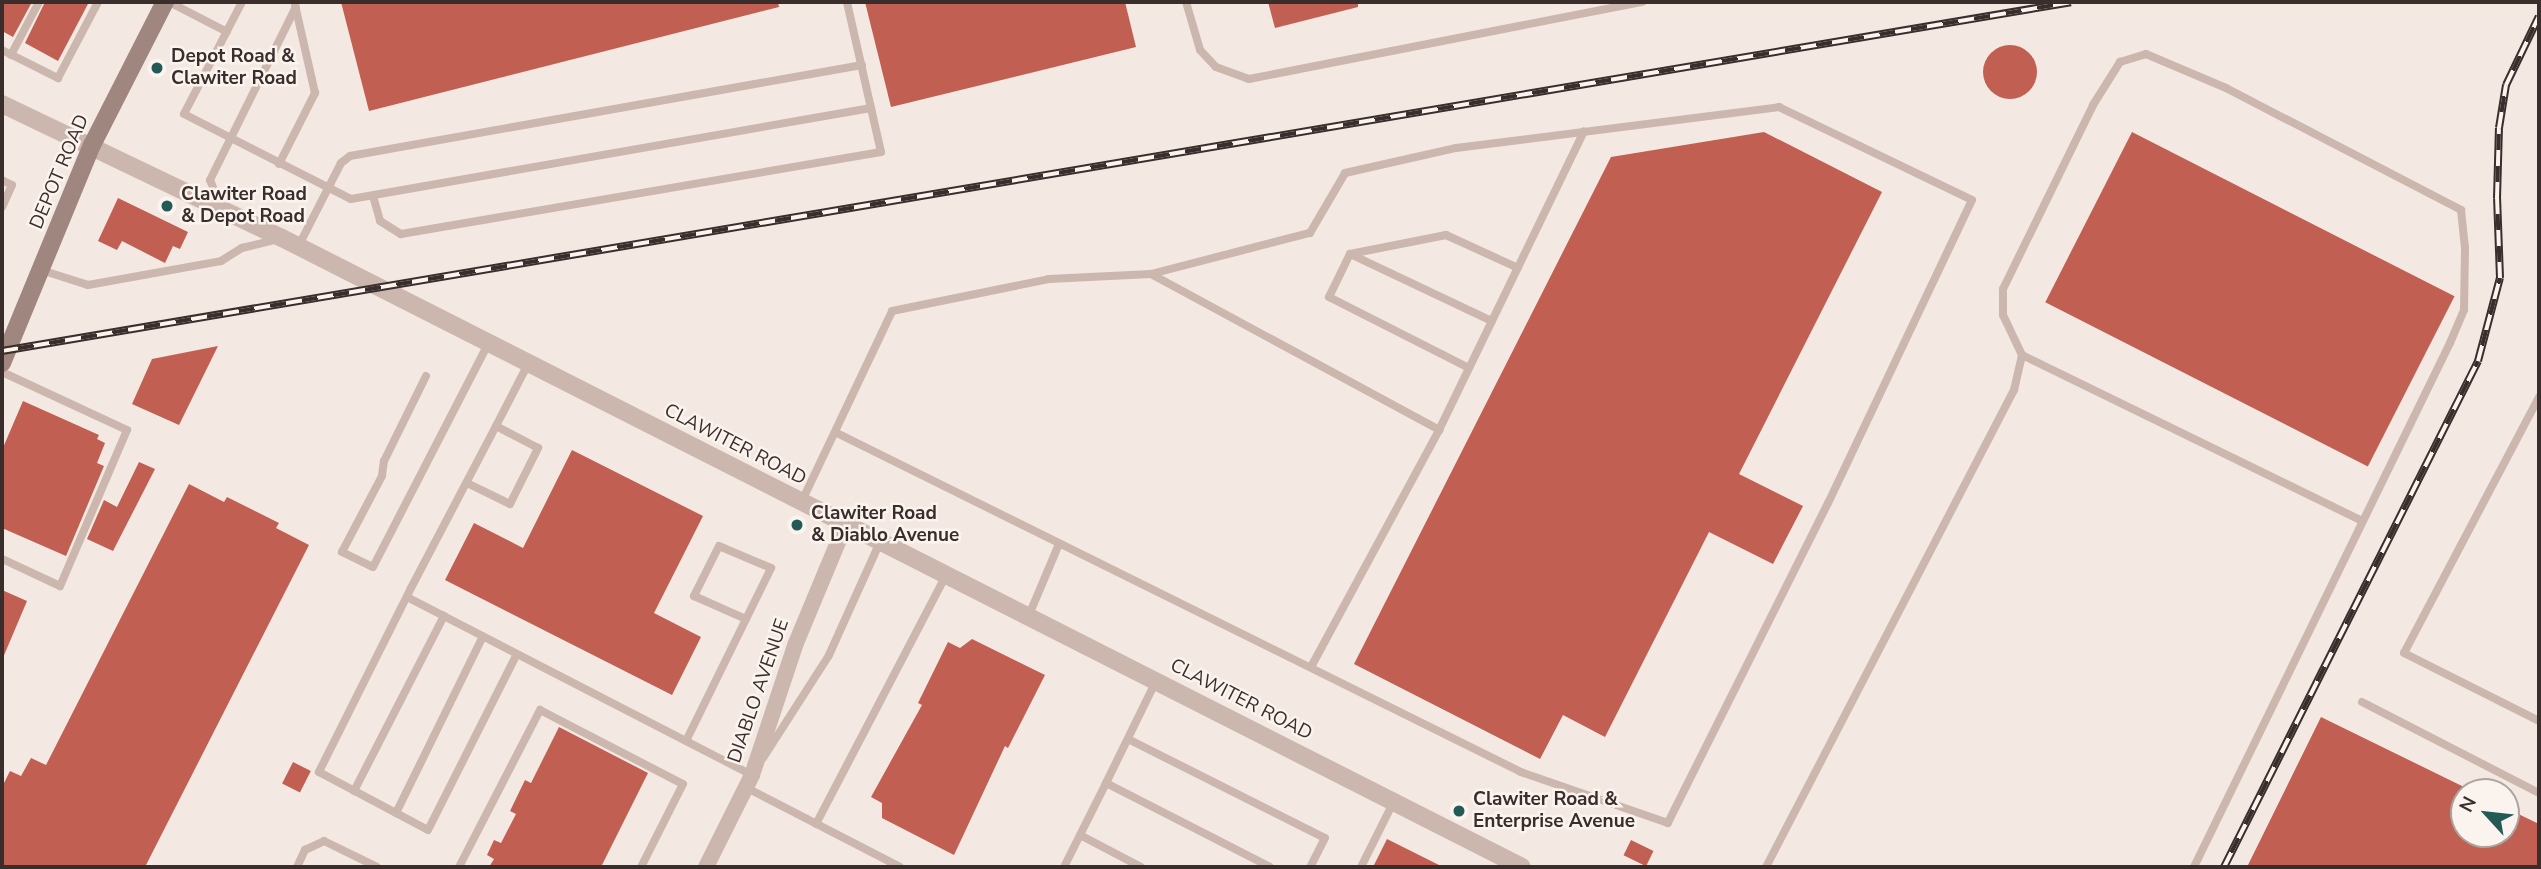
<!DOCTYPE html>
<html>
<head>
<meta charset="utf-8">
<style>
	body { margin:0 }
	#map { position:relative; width:2541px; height:869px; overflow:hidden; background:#f3e9e2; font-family:"Nunito Sans",sans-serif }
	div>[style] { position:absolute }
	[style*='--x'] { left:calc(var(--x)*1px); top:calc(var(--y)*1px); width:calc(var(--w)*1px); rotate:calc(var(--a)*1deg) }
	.building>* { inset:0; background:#c05f52; transform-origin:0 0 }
	.round { border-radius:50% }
	.service>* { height:8px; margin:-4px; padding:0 4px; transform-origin:4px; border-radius:4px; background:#cbb7ae }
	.minor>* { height:16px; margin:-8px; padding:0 8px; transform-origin:8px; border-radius:8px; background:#cbb7ae }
	.tertiary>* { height:18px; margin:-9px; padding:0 9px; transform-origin:9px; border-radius:9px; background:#cbb7ae }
	.secondary>* { height:18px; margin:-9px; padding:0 9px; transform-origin:9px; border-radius:9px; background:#9f867f }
	.rail>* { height:8px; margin-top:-4px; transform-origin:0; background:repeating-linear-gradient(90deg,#faf3ee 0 16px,#3a2e2c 0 32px); box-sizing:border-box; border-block:2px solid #3a2e2c }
	.dots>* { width:19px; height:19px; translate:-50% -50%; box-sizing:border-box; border:4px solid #faf3ee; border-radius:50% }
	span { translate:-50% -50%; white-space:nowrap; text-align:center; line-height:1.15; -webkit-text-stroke:5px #faf3ee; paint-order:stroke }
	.poi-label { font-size:19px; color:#3a2e2c; font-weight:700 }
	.left { translate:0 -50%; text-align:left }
	.street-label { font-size:19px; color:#3a2e2c }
	.frame { position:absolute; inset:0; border:4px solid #3a2e2c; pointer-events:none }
	.north { position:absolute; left:2450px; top:778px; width:70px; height:70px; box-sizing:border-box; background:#faf3ee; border:2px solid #ada4a0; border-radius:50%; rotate:297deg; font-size:19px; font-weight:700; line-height:28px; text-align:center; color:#3a2e2c }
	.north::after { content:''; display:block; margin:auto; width:24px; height:32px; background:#235a56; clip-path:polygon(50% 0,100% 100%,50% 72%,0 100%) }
</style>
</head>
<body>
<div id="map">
	<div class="building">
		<i style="clip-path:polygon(2px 2px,32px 2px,13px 37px,2px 31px)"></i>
		<i style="clip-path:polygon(45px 2px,89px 2px,58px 61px,25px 43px)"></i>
		<i style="clip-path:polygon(341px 2px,778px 2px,779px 7px,369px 111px)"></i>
		<i style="clip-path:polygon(865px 2px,1125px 2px,1136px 47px,891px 107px)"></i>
		<i style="clip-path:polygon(1268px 2px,1358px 2px,1358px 7px,1275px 28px)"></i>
		<i class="round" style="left:1983px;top:45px;width:54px;height:54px"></i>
		<i style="clip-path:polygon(1764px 132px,1882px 192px,1739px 474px,1803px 506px,1773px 564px,1709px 532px,1605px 737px,1563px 715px,1540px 759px,1354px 664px,1611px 157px)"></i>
		<i style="left:2132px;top:132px;width:362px;height:191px;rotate:27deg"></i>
		<i style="clip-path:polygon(118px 198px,188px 232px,180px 249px,173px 246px,165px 263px,122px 241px,117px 250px,98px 241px)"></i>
		<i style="clip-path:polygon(218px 346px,179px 425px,132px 404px,152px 359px)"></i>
		<i style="clip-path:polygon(23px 401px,99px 435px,97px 439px,105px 443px,97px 463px,104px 466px,66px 556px,2px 528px,2px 450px)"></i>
		<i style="clip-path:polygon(572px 450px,703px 516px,654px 613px,701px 637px,672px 695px,445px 580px,474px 523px,523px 548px)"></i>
		<i style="clip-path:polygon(139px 462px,155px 469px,113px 551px,87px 539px,104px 500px,117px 507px)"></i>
		<i style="clip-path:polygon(189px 484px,224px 502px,227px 497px,279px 523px,276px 528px,309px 545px,145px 867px,2px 867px,2px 787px,10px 771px,21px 776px,31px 758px,46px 765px)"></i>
		<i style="clip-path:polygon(2px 590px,27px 601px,2px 660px)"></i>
		<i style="clip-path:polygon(972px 639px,1045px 675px,1008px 748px,1005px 746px,954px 855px,882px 818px,882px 803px,871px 797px,922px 705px,918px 703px,948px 642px,960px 648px)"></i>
		<i style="clip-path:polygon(2321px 717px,2464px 787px,2464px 834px,2506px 834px,2506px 808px,2539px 824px,2539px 867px,2247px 867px)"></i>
		<i style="clip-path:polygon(559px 727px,648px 773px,601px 867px,489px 867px,494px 859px,487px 855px,494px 840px,501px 843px,516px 814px,510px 811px,525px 780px,531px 783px)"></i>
		<i style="left:293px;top:762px;width:20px;height:24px;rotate:27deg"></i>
		<i style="clip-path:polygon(1387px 839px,1443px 867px,1373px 867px)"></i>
		<i style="left:1631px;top:840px;width:25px;height:17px;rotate:26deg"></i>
	</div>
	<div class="service">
		<i style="--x:169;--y:2;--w:65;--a:27.3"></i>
		<i style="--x:242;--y:2;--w:126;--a:117.4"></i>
		<i style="--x:184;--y:114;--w:187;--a:27"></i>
		<i style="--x:351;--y:199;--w:528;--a:-9.93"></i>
		<i style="--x:1186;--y:2;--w:50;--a:73.7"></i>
		<i style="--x:1200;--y:50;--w:23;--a:47"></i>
		<i style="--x:1216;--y:67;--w:35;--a:20"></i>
		<i style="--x:1249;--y:79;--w:401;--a:-11.1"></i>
		<i style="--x:2;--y:50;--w:63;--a:26.6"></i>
		<i style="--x:58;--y:78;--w:86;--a:-62.2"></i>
		<i style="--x:11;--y:55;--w:60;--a:-62.2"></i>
		<i style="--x:279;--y:164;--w:80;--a:-63.1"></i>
		<i style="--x:315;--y:93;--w:90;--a:-102.8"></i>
		<i style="--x:2;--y:180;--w:11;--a:27"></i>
		<i style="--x:12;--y:185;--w:24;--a:114"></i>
		<i style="--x:373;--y:196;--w:26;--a:74"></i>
		<i style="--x:380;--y:221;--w:25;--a:32"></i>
		<i style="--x:401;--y:234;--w:487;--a:-9.7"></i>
		<i style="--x:881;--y:152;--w:154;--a:-102.8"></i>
		<i style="--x:221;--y:206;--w:28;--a:-113"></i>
		<i style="--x:210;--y:180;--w:193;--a:-63.6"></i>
		<i style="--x:298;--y:247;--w:94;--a:-62.9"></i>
		<i style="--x:341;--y:163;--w:11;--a:-38"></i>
		<i style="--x:350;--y:156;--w:520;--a:-10.08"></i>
		<i style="--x:1350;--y:254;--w:157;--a:25.3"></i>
		<i style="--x:41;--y:270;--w:49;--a:17.7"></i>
		<i style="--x:88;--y:285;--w:135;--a:-10.2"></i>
		<i style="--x:221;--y:261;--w:25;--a:-32"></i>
		<i style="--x:242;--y:248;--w:38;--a:-14"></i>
		<i style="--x:1151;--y:274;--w:328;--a:28.4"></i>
		<i style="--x:2022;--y:355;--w:376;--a:26"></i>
		<i style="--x:1469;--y:368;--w:157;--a:-153.1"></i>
		<i style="--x:1329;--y:297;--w:48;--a:-64"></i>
		<i style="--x:1350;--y:254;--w:98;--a:-11.2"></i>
		<i style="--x:1446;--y:235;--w:79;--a:24.6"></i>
		<i style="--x:2;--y:372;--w:138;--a:24.9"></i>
		<i style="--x:127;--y:430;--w:170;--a:113.2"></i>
		<i style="--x:60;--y:586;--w:64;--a:-155"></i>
		<i style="--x:426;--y:376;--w:95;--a:116.3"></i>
		<i style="--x:384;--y:461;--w:15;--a:98"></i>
		<i style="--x:382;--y:476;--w:86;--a:117.8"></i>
		<i style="--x:342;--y:552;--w:34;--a:26"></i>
		<i style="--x:373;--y:567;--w:251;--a:-62.7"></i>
		<i style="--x:2539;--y:397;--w:289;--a:117.8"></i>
		<i style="--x:2404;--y:653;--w:151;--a:26.7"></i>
		<i style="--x:496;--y:426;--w:70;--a:-62.7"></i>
		<i style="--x:467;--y:483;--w:48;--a:26"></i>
		<i style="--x:510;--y:504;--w:63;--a:-63.4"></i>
		<i style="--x:538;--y:448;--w:47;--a:-152.4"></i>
		<i style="--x:496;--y:426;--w:183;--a:117.7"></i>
		<i style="--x:411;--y:588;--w:206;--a:116.6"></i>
		<i style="--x:319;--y:772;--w:123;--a:28"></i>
		<i style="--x:428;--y:830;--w:197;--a:-63.2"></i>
		<i style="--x:801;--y:503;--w:212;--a:-64.6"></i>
		<i style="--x:892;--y:311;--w:160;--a:-11.5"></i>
		<i style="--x:1049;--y:279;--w:102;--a:-2.8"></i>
		<i style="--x:1151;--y:274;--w:164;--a:-14.5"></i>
		<i style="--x:1310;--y:233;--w:69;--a:-59.7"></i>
		<i style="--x:1345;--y:173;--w:114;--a:-12.7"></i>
		<i style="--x:1456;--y:148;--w:326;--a:-7.2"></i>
		<i style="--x:1779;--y:107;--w:214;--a:25.7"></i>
		<i style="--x:1972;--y:200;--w:335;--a:115.4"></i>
		<i style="--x:1828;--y:503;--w:358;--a:116.6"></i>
		<i style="--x:1668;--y:823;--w:156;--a:-160.9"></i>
		<i style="--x:1521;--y:772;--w:763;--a:-153.64"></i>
		<i style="--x:407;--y:597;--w:388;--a:27.3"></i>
		<i style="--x:1029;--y:615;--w:77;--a:-67.1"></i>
		<i style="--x:1311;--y:667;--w:269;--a:-61.6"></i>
		<i style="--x:1439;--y:430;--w:332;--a:-64.1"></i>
		<i style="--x:1156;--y:681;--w:114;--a:116.1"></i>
		<i style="--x:1106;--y:783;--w:184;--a:27.1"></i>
		<i style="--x:2362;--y:702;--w:199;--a:27.2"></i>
		<i style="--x:1128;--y:739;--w:220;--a:26.7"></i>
		<i style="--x:1325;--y:838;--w:33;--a:117"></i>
		<i style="--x:686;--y:741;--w:193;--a:-63.8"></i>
		<i style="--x:771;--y:568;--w:56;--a:-157.1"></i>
		<i style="--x:719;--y:546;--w:56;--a:116.6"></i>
		<i style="--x:694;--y:596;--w:57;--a:23.9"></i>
		<i style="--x:763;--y:758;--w:122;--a:-57.3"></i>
		<i style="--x:829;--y:655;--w:124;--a:-65.7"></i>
		<i style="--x:747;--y:788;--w:172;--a:27.3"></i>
		<i style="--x:354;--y:791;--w:197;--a:-62.8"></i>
		<i style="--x:396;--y:813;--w:197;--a:-63.8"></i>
		<i style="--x:816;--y:824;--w:281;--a:-62.4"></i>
		<i style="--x:1080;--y:835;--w:69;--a:27.7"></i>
		<i style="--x:297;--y:867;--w:19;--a:-65"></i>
		<i style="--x:305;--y:850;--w:21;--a:-25"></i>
		<i style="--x:324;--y:841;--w:59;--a:26.1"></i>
		<i style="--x:459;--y:867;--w:177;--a:-62.7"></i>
		<i style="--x:540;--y:710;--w:161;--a:27.4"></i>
		<i style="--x:683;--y:784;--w:93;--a:116.8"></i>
		<i style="--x:1064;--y:867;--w:94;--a:-63.4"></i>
		<i style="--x:1361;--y:867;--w:74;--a:-63.4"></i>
		<i style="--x:1766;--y:867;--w:538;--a:-62.53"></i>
		<i style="--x:2014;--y:390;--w:36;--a:-77"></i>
		<i style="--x:2022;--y:355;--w:44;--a:-115.4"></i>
		<i style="--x:2003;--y:315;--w:26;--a:-90"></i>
		<i style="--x:2003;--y:289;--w:205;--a:-63.9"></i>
		<i style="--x:2093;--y:105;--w:51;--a:-57.9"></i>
		<i style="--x:2120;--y:62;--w:27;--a:-17"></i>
		<i style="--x:2146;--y:54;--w:87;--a:23"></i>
		<i style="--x:2226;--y:88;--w:265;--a:27.4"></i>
		<i style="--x:2461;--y:210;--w:38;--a:84"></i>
		<i style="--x:2465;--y:248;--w:62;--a:90.9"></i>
		<i style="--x:2464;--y:310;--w:36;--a:113"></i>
		<i style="--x:2450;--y:343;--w:583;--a:116.04"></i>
	</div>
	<div class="minor">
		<i style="--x:706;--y:867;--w:103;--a:-63.4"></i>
		<i style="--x:752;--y:775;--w:139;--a:-71.6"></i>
		<i style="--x:796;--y:643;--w:128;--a:-67.4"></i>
	</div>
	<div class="tertiary">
		<i style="--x:2;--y:104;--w:310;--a:25.6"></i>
		<i style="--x:282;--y:238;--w:1390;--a:26.9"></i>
	</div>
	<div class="secondary">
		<i style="--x:2;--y:363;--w:236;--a:-67.6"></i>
		<i style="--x:92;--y:145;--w:161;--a:-63"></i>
	</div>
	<div class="rail">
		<i style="--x:2;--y:351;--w:2098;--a:-9.57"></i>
		<i style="--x:2224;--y:867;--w:566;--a:-63.34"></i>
		<i style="--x:2478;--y:361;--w:86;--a:-75.2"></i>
		<i style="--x:2500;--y:278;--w:80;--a:-92.1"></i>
		<i style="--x:2497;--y:198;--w:70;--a:-88.4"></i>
		<i style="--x:2499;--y:128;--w:44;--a:-80.8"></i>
		<i style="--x:2506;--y:85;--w:76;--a:-64.4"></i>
	</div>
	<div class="dots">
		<i style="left:157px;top:68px;background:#235a56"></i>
		<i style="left:167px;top:206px;background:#235a56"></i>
		<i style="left:797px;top:525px;background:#235a56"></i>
		<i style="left:1459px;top:811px;background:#235a56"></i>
	</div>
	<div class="poi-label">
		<span class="left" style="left:171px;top:68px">Depot Road &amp;<br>Clawiter Road</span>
		<span class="left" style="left:181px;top:206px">Clawiter Road<br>&amp; Depot Road</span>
		<span class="left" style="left:811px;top:525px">Clawiter Road<br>&amp; Diablo Avenue</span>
		<span class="left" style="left:1473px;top:811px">Clawiter Road &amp;<br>Enterprise Avenue</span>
	</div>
	<div class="street-label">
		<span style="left:60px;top:172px;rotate:-67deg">DEPOT ROAD</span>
		<span style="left:735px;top:445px;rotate:27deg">CLAWITER ROAD</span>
		<span style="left:759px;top:691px;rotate:-71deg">DIABLO AVENUE</span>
		<span style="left:1241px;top:700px;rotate:27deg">CLAWITER ROAD</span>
	</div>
	<div class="frame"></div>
	<div class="north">N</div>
</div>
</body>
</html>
